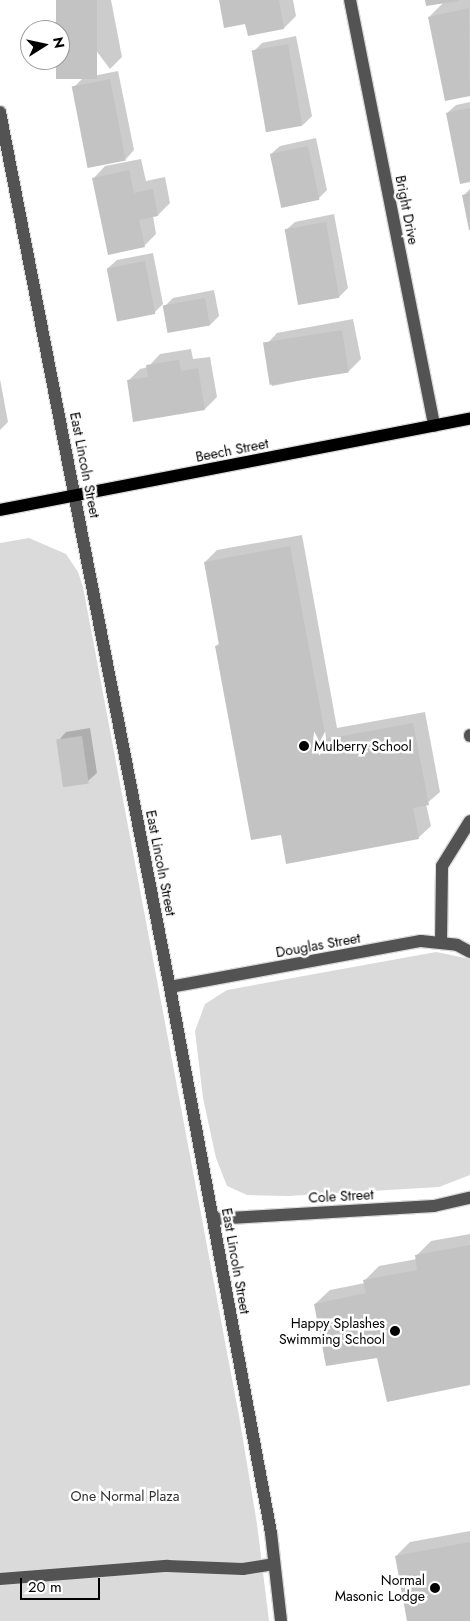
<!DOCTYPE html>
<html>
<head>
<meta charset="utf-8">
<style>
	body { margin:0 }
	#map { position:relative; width:470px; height:1621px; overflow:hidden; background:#fff; font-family:Jost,sans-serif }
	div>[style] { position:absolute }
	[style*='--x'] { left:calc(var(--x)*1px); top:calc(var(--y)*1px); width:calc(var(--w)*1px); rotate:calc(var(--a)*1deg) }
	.green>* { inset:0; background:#dadada }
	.shadow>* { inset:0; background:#0003 }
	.building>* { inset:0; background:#c3c3c3; transform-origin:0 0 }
	.roads { filter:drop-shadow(1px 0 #dbdbdb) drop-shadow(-1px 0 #dbdbdb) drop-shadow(0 1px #dbdbdb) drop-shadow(0 -1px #dbdbdb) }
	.minor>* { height:12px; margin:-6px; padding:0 6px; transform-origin:6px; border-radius:6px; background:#535353 }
	.major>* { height:12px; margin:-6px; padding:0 6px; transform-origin:6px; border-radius:6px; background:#000 }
	.dots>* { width:14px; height:14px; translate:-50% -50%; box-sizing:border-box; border:2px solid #fff; border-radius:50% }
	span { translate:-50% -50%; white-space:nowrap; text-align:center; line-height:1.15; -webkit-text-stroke:5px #fff; paint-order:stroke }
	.street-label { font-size:14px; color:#000 }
	.poi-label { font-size:14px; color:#000 }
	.left { translate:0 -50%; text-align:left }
	.right { translate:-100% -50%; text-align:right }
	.park-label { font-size:14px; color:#313131 }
	.north { position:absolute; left:20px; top:20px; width:50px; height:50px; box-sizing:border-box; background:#fff; border:1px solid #999; border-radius:50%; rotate:80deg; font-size:14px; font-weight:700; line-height:20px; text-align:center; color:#000 }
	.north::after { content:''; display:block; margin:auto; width:18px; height:22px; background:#000; clip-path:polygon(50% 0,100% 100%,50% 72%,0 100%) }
	.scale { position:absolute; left:20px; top:1578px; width:80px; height:22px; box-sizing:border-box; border:2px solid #000; border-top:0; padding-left:6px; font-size:15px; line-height:18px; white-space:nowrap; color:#000; -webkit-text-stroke:4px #fff; paint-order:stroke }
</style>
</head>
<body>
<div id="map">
	<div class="green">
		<i style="clip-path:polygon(29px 538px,66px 554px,78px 572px,83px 587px,239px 1416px,257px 1524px,269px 1621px,0 1621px,0 543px)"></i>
		<i style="clip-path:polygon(436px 952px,470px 959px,470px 1175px,439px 1187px,288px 1196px,247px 1195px,227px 1186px,216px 1158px,203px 1098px,195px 1031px,205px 1004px,227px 990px)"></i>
	</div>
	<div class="shadow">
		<i style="clip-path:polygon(58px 0,111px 0,122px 57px,110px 69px)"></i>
		<i style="clip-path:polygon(220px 0,293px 0,296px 16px,284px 28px,249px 34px,246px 23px)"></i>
		<i style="clip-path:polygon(426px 0,470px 0,470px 95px,446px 99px,429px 17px,444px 2px)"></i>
		<i style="clip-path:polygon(296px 36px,312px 116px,303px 125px,253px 52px,262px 43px)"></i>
		<i style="clip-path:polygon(118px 71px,134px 150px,126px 159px,74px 87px,83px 78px)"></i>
		<i style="clip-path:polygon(470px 102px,470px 181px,447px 113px,456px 105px)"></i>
		<i style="clip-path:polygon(316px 138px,327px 190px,318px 199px,271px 154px,280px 146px)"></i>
		<i style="clip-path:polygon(141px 159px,146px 181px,165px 177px,170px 203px,158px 215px,153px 216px,156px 234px,144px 246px,93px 179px,105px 166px)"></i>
		<i style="clip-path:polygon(470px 189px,470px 228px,464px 195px)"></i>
		<i style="clip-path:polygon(334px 214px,348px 288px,339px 297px,286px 230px,295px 222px)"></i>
		<i style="clip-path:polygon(153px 253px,163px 304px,154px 313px,108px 268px,117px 260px)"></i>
		<i style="clip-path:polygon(214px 290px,219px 316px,210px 325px,169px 332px,164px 307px,173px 298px)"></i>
		<i style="clip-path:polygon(353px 319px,361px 359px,349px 371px,272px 386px,265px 346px,277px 333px)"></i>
		<i style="clip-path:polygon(191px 349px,193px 359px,210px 357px,217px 397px,205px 409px,128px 381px,140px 369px,148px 367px,160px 354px)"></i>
		<i style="clip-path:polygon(0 379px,8px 422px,0 430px)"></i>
		<i style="clip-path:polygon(302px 535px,337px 728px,425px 712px,440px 792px,426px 804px,431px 826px,418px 838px,282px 833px,216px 646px,220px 643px,205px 562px,217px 550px)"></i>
		<i style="clip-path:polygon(90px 728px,97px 773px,88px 781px,58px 741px,66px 732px)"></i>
		<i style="clip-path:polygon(470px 1234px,470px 1383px,378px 1356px,315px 1304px,330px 1290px,365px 1283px,365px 1280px,379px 1266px,417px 1259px,416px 1256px,431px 1241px)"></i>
		<i style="clip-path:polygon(470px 1531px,470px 1621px,408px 1621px,396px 1556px,410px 1542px)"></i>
	</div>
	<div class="building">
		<i style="left:56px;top:0;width:41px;height:79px"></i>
		<i style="clip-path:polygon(219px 0,279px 0,284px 29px,248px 36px,245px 24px,224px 28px)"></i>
		<i style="clip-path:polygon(425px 0,459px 0,459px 1px,426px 6px)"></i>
		<i style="clip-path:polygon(469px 8px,470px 96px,445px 101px,428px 17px)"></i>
		<i style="left:288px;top:44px;width:83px;height:37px;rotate:80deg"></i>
		<i style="left:110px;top:79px;width:83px;height:39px;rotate:79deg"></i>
		<i style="clip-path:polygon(470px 108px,470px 182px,460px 184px,446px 113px)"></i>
		<i style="left:308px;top:146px;width:55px;height:39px;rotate:78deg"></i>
		<i style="clip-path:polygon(129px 170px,134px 193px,153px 189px,158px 216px,139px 220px,145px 247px,108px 255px,92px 178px)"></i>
		<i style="clip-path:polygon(470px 193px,470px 230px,469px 230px,462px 195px)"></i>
		<i style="left:326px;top:222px;width:77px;height:42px;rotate:80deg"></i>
		<i style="left:145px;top:261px;width:54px;height:39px;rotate:79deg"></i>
		<i style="left:205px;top:298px;width:28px;height:43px;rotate:80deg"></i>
		<i style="left:342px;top:330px;width:43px;height:80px;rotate:81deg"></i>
		<i style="clip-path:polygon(179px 360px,181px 371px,198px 368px,205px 410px,133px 422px,127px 380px,148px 377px,146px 365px)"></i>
		<i style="clip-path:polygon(290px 546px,326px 739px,413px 723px,429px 805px,413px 808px,419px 839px,286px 864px,281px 835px,251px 840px,215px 646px,219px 645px,204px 562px)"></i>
		<i style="left:82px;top:736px;width:48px;height:26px;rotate:82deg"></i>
		<i style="clip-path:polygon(470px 1245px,470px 1385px,387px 1402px,377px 1358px,326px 1366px,314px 1304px,366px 1293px,363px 1280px,417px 1270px,415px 1255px)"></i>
		<i style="clip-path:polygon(470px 1542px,470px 1621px,407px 1621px,395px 1556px)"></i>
	</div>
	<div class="roads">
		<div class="minor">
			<i style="--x:350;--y:0;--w:434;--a:78.8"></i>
			<i style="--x:0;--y:112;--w:909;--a:79.02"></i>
			<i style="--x:173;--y:1004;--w:538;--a:79.5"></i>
			<i style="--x:271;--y:1533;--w:89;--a:83.5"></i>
			<i style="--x:470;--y:735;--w:1;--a:90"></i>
			<i style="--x:441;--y:942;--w:76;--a:-89.2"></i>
			<i style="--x:442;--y:866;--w:53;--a:-58.1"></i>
			<i style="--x:170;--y:987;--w:255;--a:-10.4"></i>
			<i style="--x:421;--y:941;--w:36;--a:6"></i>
			<i style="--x:457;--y:945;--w:15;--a:28"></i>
			<i style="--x:213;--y:1219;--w:221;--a:-3.4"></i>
			<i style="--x:434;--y:1206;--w:37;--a:-13"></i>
			<i style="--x:0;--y:1579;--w:168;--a:-4.5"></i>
			<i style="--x:167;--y:1566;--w:76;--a:2.3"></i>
			<i style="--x:243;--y:1569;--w:31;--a:-9"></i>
		</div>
		<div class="major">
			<i style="--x:0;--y:510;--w:479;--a:-11"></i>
		</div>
	</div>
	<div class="dots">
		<i style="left:304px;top:746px;background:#000"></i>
		<i style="left:395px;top:1331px;background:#000"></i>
		<i style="left:435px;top:1588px;background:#000"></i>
	</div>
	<div class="street-label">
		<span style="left:407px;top:210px;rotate:79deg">Bright Drive</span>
		<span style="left:232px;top:450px;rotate:-11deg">Beech Street</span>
		<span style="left:85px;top:465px;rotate:79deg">East Lincoln Street</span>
		<span style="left:161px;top:863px;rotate:79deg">East Lincoln Street</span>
		<span style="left:318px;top:945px;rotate:-10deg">Douglas Street</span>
		<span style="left:341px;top:1196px;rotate:-3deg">Cole Street</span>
		<span style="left:236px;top:1261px;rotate:80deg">East Lincoln Street</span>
	</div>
	<div class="poi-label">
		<span class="left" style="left:314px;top:746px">Mulberry School</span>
		<span class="right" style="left:385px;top:1331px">Happy Splashes<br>Swimming School</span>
		<span class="right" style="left:425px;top:1588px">Normal<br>Masonic Lodge</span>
	</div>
	<div class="park-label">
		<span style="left:125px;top:1496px">One Normal Plaza</span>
	</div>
	<div class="north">N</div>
	<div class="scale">20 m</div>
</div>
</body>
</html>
